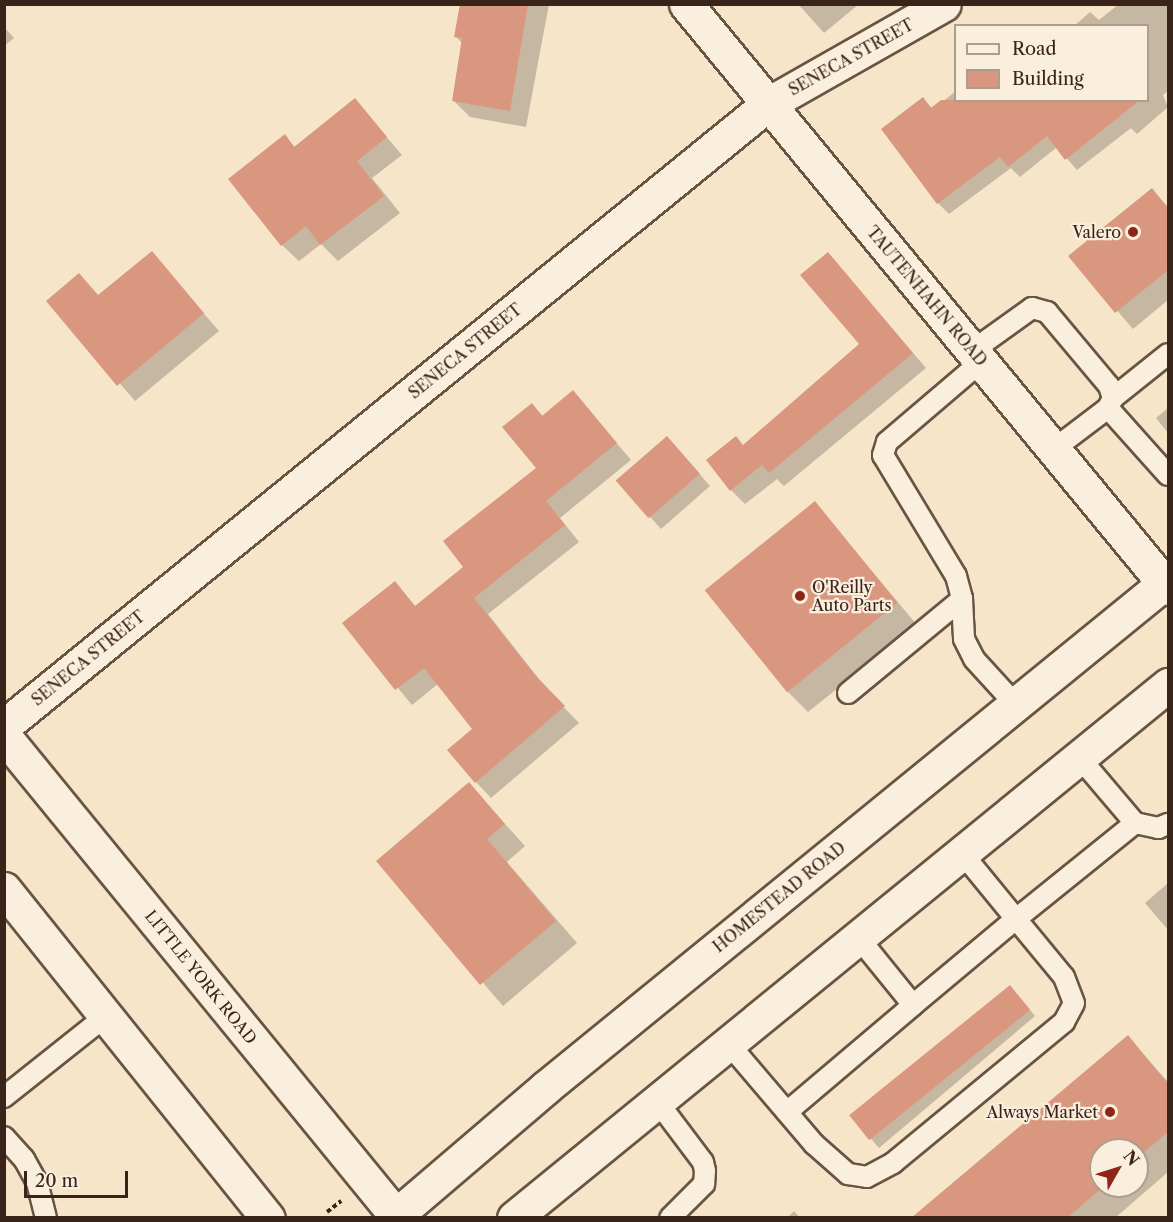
<!DOCTYPE html>
<html>
<head>
<meta charset="utf-8">
<style>
	body { margin:0 }
	#map { position:relative; width:1173px; height:1222px; overflow:hidden; background:#f7e5ca; font-family:"Libre Caslon Text",serif }
	div>[style] { position:absolute }
	[style*='--x'] { left:calc(var(--x)*1px); top:calc(var(--y)*1px); width:calc(var(--w)*1px); rotate:calc(var(--a)*1deg) }
	.shadow>* { inset:0; background:#0003 }
	.building>* { inset:0; background:#da9780; transform-origin:0 0 }
	.path>* { height:4px; margin-top:-2px; transform-origin:0; background:repeating-linear-gradient(90deg,#3a2318 0 4.5px,transparent 0 7.5px) }
	.roads { filter:drop-shadow(2px 0 #695444) drop-shadow(-2px 0 #695444) drop-shadow(0 2px #695444) drop-shadow(0 -2px #695444) }
	.service>* { height:20px; margin:-10px; padding:0 10px; transform-origin:10px; border-radius:10px; background:#faeedd }
	.minor>* { height:33px; margin:-16.5px; padding:0 16.5px; transform-origin:16.5px; border-radius:16.5px; background:#faeedd }
	.secondary>* { height:33px; margin:-16.5px; padding:0 16.5px; transform-origin:16.5px; border-radius:16.5px; background:#faeedd }
	.dots>* { width:16px; height:16px; translate:-50% -50%; box-sizing:border-box; border:3px solid #faeedd; border-radius:50% }
	span { translate:-50% -50%; white-space:nowrap; text-align:center; line-height:1.15; -webkit-text-stroke:4.5px #faeedd; paint-order:stroke }
	.street-label { font-size:16px; color:#3a2318 }
	.poi-label { font-size:16px; color:#3a2318 }
	.right { translate:-100% -50%; text-align:right }
	.left { translate:0 -50%; text-align:left }
	.frame { position:absolute; inset:0; border:6px solid #3a2318; pointer-events:none }
	.legend { position:absolute; left:954px; top:24px; width:195px; height:78px; box-sizing:border-box; background:#faeedd; border:2px solid #ad9d8e; margin:0; padding:8px 10px; list-style:none; font-size:18px; color:#3a2318 }
	.legend li { display:flex; align-items:center; gap:12px; height:30px }
	.legend b { width:30px; border:2px solid #ad9d8e }
	.north { position:absolute; left:1089px; top:1138px; width:60px; height:60px; box-sizing:border-box; background:#faeedd; border:2px solid #ad9d8e; border-radius:50%; rotate:51deg; font-size:16px; font-weight:700; line-height:24px; text-align:center; color:#3a2318 }
	.north::after { content:''; display:block; margin:auto; width:21px; height:27px; background:#8f2418; clip-path:polygon(50% 0,100% 100%,50% 72%,0 100%) }
	.scale { position:absolute; left:24px; top:1171px; width:104px; height:27px; box-sizing:border-box; border:3px solid #3a2318; border-top:0; padding-left:8px; font-size:18px; line-height:21px; white-space:nowrap; color:#3a2318; -webkit-text-stroke:4px #faeedd; paint-order:stroke }
</style>
</head>
<body>
<div id="map">
	<div class="shadow">
		<i style="clip-path:polygon(461px 4px,549px 4px,526px 127px,470px 117px,453px 100px,463px 44px,456px 37px)"></i>
		<i style="clip-path:polygon(798px 4px,859px 4px,824px 33px)"></i>
		<i style="clip-path:polygon(1119px 4px,1168px 4px,1168px 91px,1163px 95px,1168px 107px,1137px 134px,1131px 128px,1077px 170px,1057px 147px,1020px 177px,1011px 168px,949px 214px,938px 203px,923px 99px,933px 109px,956px 91px,956px 100px,1148px 100px,1148px 26px,1074px 26px,1090px 12px,1099px 20px)"></i>
		<i style="clip-path:polygon(4px 27px,14px 38px,4px 46px)"></i>
		<i style="clip-path:polygon(355px 100px,402px 155px,372px 178px,400px 213px,338px 261px,321px 244px,299px 261px,282px 245px,285px 136px,295px 147px)"></i>
		<i style="clip-path:polygon(1152px 190px,1168px 207px,1168px 300px,1133px 329px,1070px 256px)"></i>
		<i style="clip-path:polygon(151px 253px,219px 331px,135px 401px,48px 301px,79px 275px,99px 296px)"></i>
		<i style="clip-path:polygon(828px 254px,926px 368px,784px 486px,777px 479px,745px 504px,731px 490px,861px 344px)"></i>
		<i style="clip-path:polygon(573px 392px,631px 460px,560px 518px,579px 542px,488px 614px,550px 693px,579px 723px,491px 798px,476px 782px,474px 729px,438px 684px,412px 705px,344px 623px,395px 583px,416px 607px,465px 567px,538px 468px,532px 405px,543px 416px)"></i>
		<i style="clip-path:polygon(1168px 408px,1168px 433px,1156px 418px)"></i>
		<i style="clip-path:polygon(678px 449px,710px 486px,661px 529px,618px 481px)"></i>
		<i style="clip-path:polygon(815px 503px,917px 625px,808px 712px,787px 691px)"></i>
		<i style="clip-path:polygon(469px 784px,525px 846px,507px 862px,577px 943px,503px 1006px,378px 861px)"></i>
		<i style="clip-path:polygon(1168px 883px,1168px 930px,1145px 903px)"></i>
		<i style="clip-path:polygon(1015px 992px,1035px 1016px,879px 1148px,854px 1119px)"></i>
		<i style="clip-path:polygon(evenodd,1128px 1037px,1168px 1082px,1168px 1172px,1115px 1218px,914px 1218px,1128px 1037px,1101px 1150px,1137px 1150px,1137px 1186px,1101px 1186px,1101px 1150px)"></i>
		<i style="clip-path:polygon(794px 1211px,800px 1218px,787px 1218px)"></i>
	</div>
	<div class="building">
		<i style="clip-path:polygon(460px 4px,528px 4px,510px 111px,452px 101px,462px 38px,454px 37px)"></i>
		<i style="clip-path:polygon(923px 97px,931px 108px,941px 100px,1140px 100px,1065px 160px,1047px 136px,1008px 167px,1000px 157px,937px 204px,881px 129px)"></i>
		<i style="clip-path:polygon(355px 98px,387px 137px,357px 161px,384px 196px,320px 245px,306px 226px,281px 246px,228px 179px,285px 134px,294px 147px)"></i>
		<i style="clip-path:polygon(1152px 188px,1168px 208px,1168px 270px,1115px 313px,1068px 256px)"></i>
		<i style="clip-path:polygon(152px 251px,204px 313px,117px 386px,46px 301px,79px 273px,98px 295px)"></i>
		<i style="clip-path:polygon(828px 252px,913px 353px,769px 473px,762px 465px,730px 491px,706px 460px,736px 436px,743px 445px,859px 344px,800px 275px)"></i>
		<i style="clip-path:polygon(573px 390px,617px 443px,546px 501px,565px 525px,474px 598px,535px 675px,565px 706px,475px 783px,447px 750px,472px 729px,424px 668px,395px 690px,342px 623px,395px 581px,415px 606px,463px 567px,443px 541px,536px 468px,502px 427px,532px 403px,542px 416px)"></i>
		<i style="left:667px;top:436px;width:50px;height:68px;rotate:49deg"></i>
		<i style="left:815px;top:501px;width:131px;height:142px;rotate:51deg"></i>
		<i style="clip-path:polygon(469px 782px,505px 824px,487px 839px,556px 921px,480px 985px,376px 861px)"></i>
		<i style="left:1010px;top:985px;width:32px;height:207px;rotate:51deg"></i>
		<i style="clip-path:polygon(1128px 1035px,1168px 1084px,1168px 1132px,1137px 1158px,1137px 1150px,1101px 1150px,1101px 1186px,1104px 1186px,1067px 1218px,911px 1218px)"></i>
	</div>
	<div class="path">
		<i style="--x:327;--y:1212;--w:18;--a:-38"></i>
	</div>
	<div class="roads">
		<div class="service">
			<i style="--x:972;--y:351;--w:74;--a:-35.6"></i>
			<i style="--x:1032;--y:308;--w:16;--a:15"></i>
			<i style="--x:1047;--y:312;--w:97;--a:50"></i>
			<i style="--x:1109;--y:386;--w:13;--a:72"></i>
			<i style="--x:1113;--y:398;--w:11;--a:117"></i>
			<i style="--x:1108;--y:408;--w:68;--a:142.8"></i>
			<i style="--x:982;--y:361;--w:125;--a:139.5"></i>
			<i style="--x:887;--y:442;--w:14;--a:107"></i>
			<i style="--x:883;--y:455;--w:141;--a:58.9"></i>
			<i style="--x:956;--y:576;--w:24;--a:75"></i>
			<i style="--x:962;--y:599;--w:40;--a:87.1"></i>
			<i style="--x:964;--y:639;--w:22;--a:63"></i>
			<i style="--x:974;--y:659;--w:62;--a:47.6"></i>
			<i style="--x:1113;--y:398;--w:70;--a:-38.7"></i>
			<i style="--x:1108;--y:408;--w:90;--a:48.2"></i>
			<i style="--x:848;--y:693;--w:148;--a:-39.5"></i>
			<i style="--x:1079;--y:757;--w:87;--a:49.7"></i>
			<i style="--x:1135;--y:823;--w:24;--a:12"></i>
			<i style="--x:1158;--y:828;--w:11;--a:-22"></i>
			<i style="--x:913;--y:1005;--w:134;--a:-39.9"></i>
			<i style="--x:1016;--y:919;--w:85;--a:-129.3"></i>
			<i style="--x:728;--y:1043;--w:133;--a:49.6"></i>
			<i style="--x:814;--y:1144;--w:45;--a:41.4"></i>
			<i style="--x:848;--y:1174;--w:19;--a:9"></i>
			<i style="--x:867;--y:1177;--w:30;--a:-28"></i>
			<i style="--x:893;--y:1163;--w:222;--a:-39.5"></i>
			<i style="--x:1064;--y:1022;--w:21;--a:-62"></i>
			<i style="--x:1074;--y:1003;--w:28;--a:-111"></i>
			<i style="--x:1064;--y:977;--w:75;--a:-129.6"></i>
			<i style="--x:1016;--y:919;--w:153;--a:-38.9"></i>
			<i style="--x:4;--y:1097;--w:130;--a:-38.5"></i>
			<i style="--x:657;--y:1101;--w:76;--a:53"></i>
			<i style="--x:703;--y:1162;--w:9;--a:77"></i>
			<i style="--x:705;--y:1171;--w:13;--a:94"></i>
			<i style="--x:704;--y:1184;--w:48;--a:135"></i>
			<i style="--x:787;--y:1112;--w:165;--a:-40.3"></i>
			<i style="--x:913;--y:1005;--w:87;--a:-129"></i>
			<i style="--x:4;--y:1137;--w:30;--a:48"></i>
			<i style="--x:24;--y:1159;--w:26;--a:61"></i>
			<i style="--x:37;--y:1182;--w:37;--a:76"></i>
		</div>
		<div class="minor">
			<i style="--x:686;--y:4;--w:757;--a:50.47"></i>
			<i style="--x:4;--y:726;--w:985;--a:-39.15"></i>
			<i style="--x:768;--y:104;--w:202;--a:-29.6"></i>
		</div>
		<div class="secondary">
			<i style="--x:4;--y:736;--w:623;--a:50.74"></i>
			<i style="--x:4;--y:889;--w:422;--a:51.3"></i>
			<i style="--x:393;--y:1218;--w:200;--a:-40.5"></i>
			<i style="--x:545;--y:1088;--w:804;--a:-39.19"></i>
			<i style="--x:514;--y:1218;--w:844;--a:-39.18"></i>
		</div>
	</div>
	<div class="dots">
		<i style="left:1133px;top:232px;background:#8f2418"></i>
		<i style="left:800px;top:596px;background:#8f2418"></i>
		<i style="left:1110px;top:1112px;background:#8f2418"></i>
	</div>
	<div class="street-label">
		<span style="left:851px;top:57px;rotate:-29deg">SENECA STREET</span>
		<span style="left:927px;top:296px;rotate:50deg">TAUTENHAHN ROAD</span>
		<span style="left:465px;top:351px;rotate:-39deg">SENECA STREET</span>
		<span style="left:88px;top:658px;rotate:-39deg">SENECA STREET</span>
		<span style="left:779px;top:897px;rotate:-39deg">HOMESTEAD ROAD</span>
		<span style="left:201px;top:977px;rotate:51deg">LITTLE YORK ROAD</span>
	</div>
	<div class="poi-label">
		<span class="right" style="left:1121px;top:232px">Valero</span>
		<span class="left" style="left:812px;top:596px">O'Reilly<br>Auto Parts</span>
		<span class="right" style="left:1098px;top:1112px">Always Market</span>
	</div>
	<div class="frame"></div>
	<ul class="legend">
	<li><b style="height:8px;background:#faeedd"></b>Road</li>
	<li><b style="height:16px;background:#da9780"></b>Building</li>
	</ul>
	<div class="north">N</div>
	<div class="scale">20 m</div>
</div>
</body>
</html>
